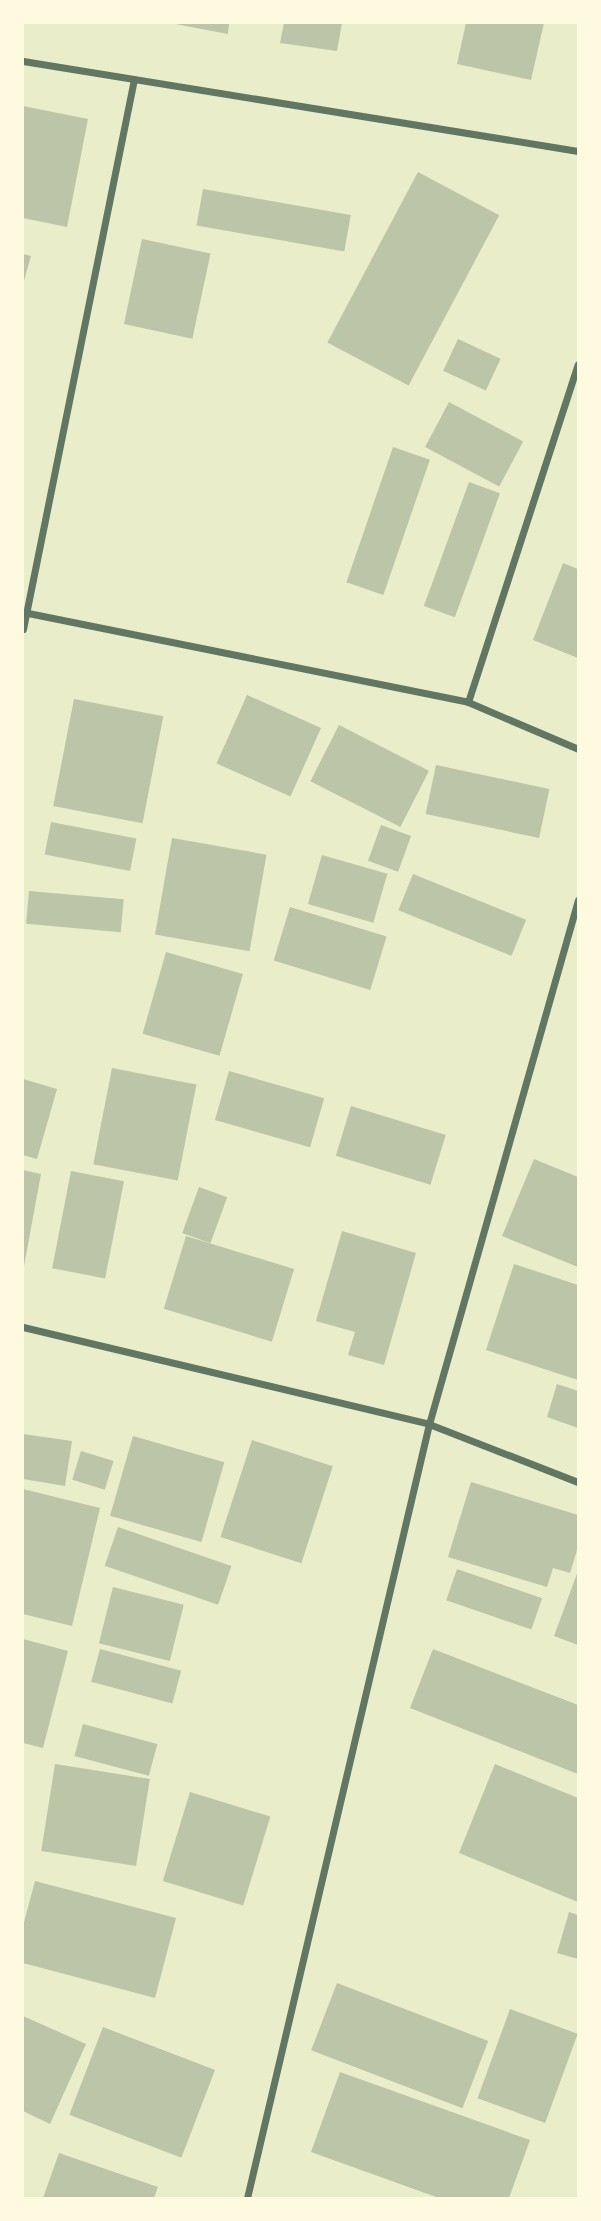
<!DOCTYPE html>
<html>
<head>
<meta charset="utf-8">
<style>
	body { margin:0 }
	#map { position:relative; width:601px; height:2221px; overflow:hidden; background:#e9edc9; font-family:"Noto Sans",sans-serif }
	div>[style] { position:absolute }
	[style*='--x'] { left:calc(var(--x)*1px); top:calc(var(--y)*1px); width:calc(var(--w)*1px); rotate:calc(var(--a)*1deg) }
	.building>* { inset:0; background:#bcc5a7; transform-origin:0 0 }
	.minor>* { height:7px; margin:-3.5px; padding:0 3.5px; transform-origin:3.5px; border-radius:3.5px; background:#617663 }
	span { translate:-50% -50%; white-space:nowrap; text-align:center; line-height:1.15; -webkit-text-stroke:5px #fefae0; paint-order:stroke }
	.frame { position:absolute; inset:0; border:24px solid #fefae0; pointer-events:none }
</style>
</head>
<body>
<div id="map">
	<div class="building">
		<i style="clip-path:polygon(170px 23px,229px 23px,228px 34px)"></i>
		<i style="clip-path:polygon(284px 23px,342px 23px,337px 51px,280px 43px)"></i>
		<i style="clip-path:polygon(466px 23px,544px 23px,531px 80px,457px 64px)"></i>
		<i style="clip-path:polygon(23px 106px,88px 119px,67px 227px,23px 218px)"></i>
		<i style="left:418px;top:172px;width:92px;height:193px;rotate:28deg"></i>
		<i style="left:203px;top:189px;width:150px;height:37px;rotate:10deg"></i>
		<i style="left:142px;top:239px;width:70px;height:87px;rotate:12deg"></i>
		<i style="clip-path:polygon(23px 254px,31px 256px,23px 284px)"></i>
		<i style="left:458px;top:339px;width:47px;height:35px;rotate:25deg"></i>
		<i style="left:449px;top:402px;width:84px;height:51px;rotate:28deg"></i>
		<i style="left:393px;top:447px;width:39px;height:143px;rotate:19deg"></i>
		<i style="left:469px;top:482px;width:33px;height:132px;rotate:20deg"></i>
		<i style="clip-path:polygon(563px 563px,578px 569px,578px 658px,533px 640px)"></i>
		<i style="left:247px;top:695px;width:81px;height:75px;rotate:24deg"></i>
		<i style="left:74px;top:699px;width:91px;height:109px;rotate:11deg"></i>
		<i style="left:339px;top:725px;width:101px;height:63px;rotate:27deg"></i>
		<i style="left:436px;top:765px;width:116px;height:50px;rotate:12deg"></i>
		<i style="left:51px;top:822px;width:87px;height:33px;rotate:11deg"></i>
		<i style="left:381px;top:825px;width:32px;height:38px;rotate:20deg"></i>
		<i style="left:172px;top:838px;width:96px;height:98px;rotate:10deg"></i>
		<i style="left:322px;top:855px;width:68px;height:51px;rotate:16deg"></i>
		<i style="left:413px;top:874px;width:122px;height:39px;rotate:22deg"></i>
		<i style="left:29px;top:891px;width:95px;height:33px;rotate:5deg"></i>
		<i style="left:290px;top:907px;width:101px;height:56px;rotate:17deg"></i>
		<i style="left:166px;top:952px;width:80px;height:85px;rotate:16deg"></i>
		<i style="left:112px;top:1068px;width:86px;height:98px;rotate:11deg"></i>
		<i style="left:229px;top:1071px;width:99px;height:51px;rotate:16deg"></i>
		<i style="clip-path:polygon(23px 1079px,57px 1089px,37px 1159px,23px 1155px)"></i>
		<i style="left:351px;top:1106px;width:99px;height:52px;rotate:17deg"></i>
		<i style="clip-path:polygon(534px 1159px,578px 1177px,578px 1267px,502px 1236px)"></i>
		<i style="clip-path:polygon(23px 1170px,41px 1174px,24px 1266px,23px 1266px)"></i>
		<i style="left:71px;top:1171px;width:54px;height:99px;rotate:11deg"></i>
		<i style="left:199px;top:1187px;width:30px;height:49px;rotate:20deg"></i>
		<i style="clip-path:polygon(342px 1231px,416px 1253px,384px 1365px,348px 1355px,355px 1332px,316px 1321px)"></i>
		<i style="left:186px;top:1236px;width:113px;height:76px;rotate:17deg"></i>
		<i style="clip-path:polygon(514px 1264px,578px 1285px,578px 1380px,486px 1350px)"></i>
		<i style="clip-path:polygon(557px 1384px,578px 1391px,578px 1428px,547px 1417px)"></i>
		<i style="clip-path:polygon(23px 1434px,72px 1441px,65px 1486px,23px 1479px)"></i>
		<i style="left:133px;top:1436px;width:95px;height:83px;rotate:16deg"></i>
		<i style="left:252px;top:1440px;width:85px;height:102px;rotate:18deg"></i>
		<i style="left:81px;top:1451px;width:34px;height:30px;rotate:17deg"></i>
		<i style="clip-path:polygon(471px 1482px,578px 1515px,578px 1547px,570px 1573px,553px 1568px,547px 1587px,448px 1557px)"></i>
		<i style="clip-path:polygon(23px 1489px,100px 1508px,72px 1626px,23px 1614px)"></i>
		<i style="left:118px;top:1527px;width:120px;height:41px;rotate:19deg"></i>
		<i style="left:457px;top:1569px;width:90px;height:33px;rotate:19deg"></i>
		<i style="clip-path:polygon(578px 1571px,578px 1645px,554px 1636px)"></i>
		<i style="left:113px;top:1587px;width:73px;height:58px;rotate:14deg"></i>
		<i style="clip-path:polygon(23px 1639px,68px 1651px,43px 1748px,23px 1743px)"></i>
		<i style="left:100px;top:1649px;width:84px;height:34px;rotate:15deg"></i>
		<i style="clip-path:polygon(433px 1649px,578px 1705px,578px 1774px,410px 1708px)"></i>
		<i style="left:83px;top:1724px;width:77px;height:33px;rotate:15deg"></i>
		<i style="left:55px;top:1764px;width:96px;height:88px;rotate:9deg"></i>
		<i style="clip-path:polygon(495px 1764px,578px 1798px,578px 1902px,459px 1853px)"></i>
		<i style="left:190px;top:1792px;width:84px;height:93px;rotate:17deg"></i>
		<i style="clip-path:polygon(35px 1881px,176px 1918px,155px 1998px,23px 1963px,23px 1926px)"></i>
		<i style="clip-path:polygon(569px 1912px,578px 1915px,578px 1959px,557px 1953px)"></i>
		<i style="left:337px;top:1983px;width:162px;height:72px;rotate:21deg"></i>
		<i style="left:510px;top:2009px;width:72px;height:95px;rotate:20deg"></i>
		<i style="clip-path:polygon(23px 2016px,86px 2044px,50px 2124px,23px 2111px)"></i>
		<i style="left:103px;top:2027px;width:120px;height:94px;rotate:21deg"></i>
		<i style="clip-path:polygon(340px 2072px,530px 2140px,509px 2198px,439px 2198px,311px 2152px)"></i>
		<i style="clip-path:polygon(59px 2153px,158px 2187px,154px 2198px,43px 2198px)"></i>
	</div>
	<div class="minor">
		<i style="--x:23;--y:61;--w:562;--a:9.21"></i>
		<i style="--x:23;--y:612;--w:454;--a:11.4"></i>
		<i style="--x:468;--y:702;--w:120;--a:23.1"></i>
		<i style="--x:23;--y:629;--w:561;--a:-78.59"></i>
		<i style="--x:468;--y:702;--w:355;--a:-72"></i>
		<i style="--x:23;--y:1327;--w:417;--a:13.4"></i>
		<i style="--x:429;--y:1424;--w:160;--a:21.3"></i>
		<i style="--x:247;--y:2198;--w:795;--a:-76.77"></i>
		<i style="--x:429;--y:1424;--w:545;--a:-74.13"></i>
	</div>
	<div class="frame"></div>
</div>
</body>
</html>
